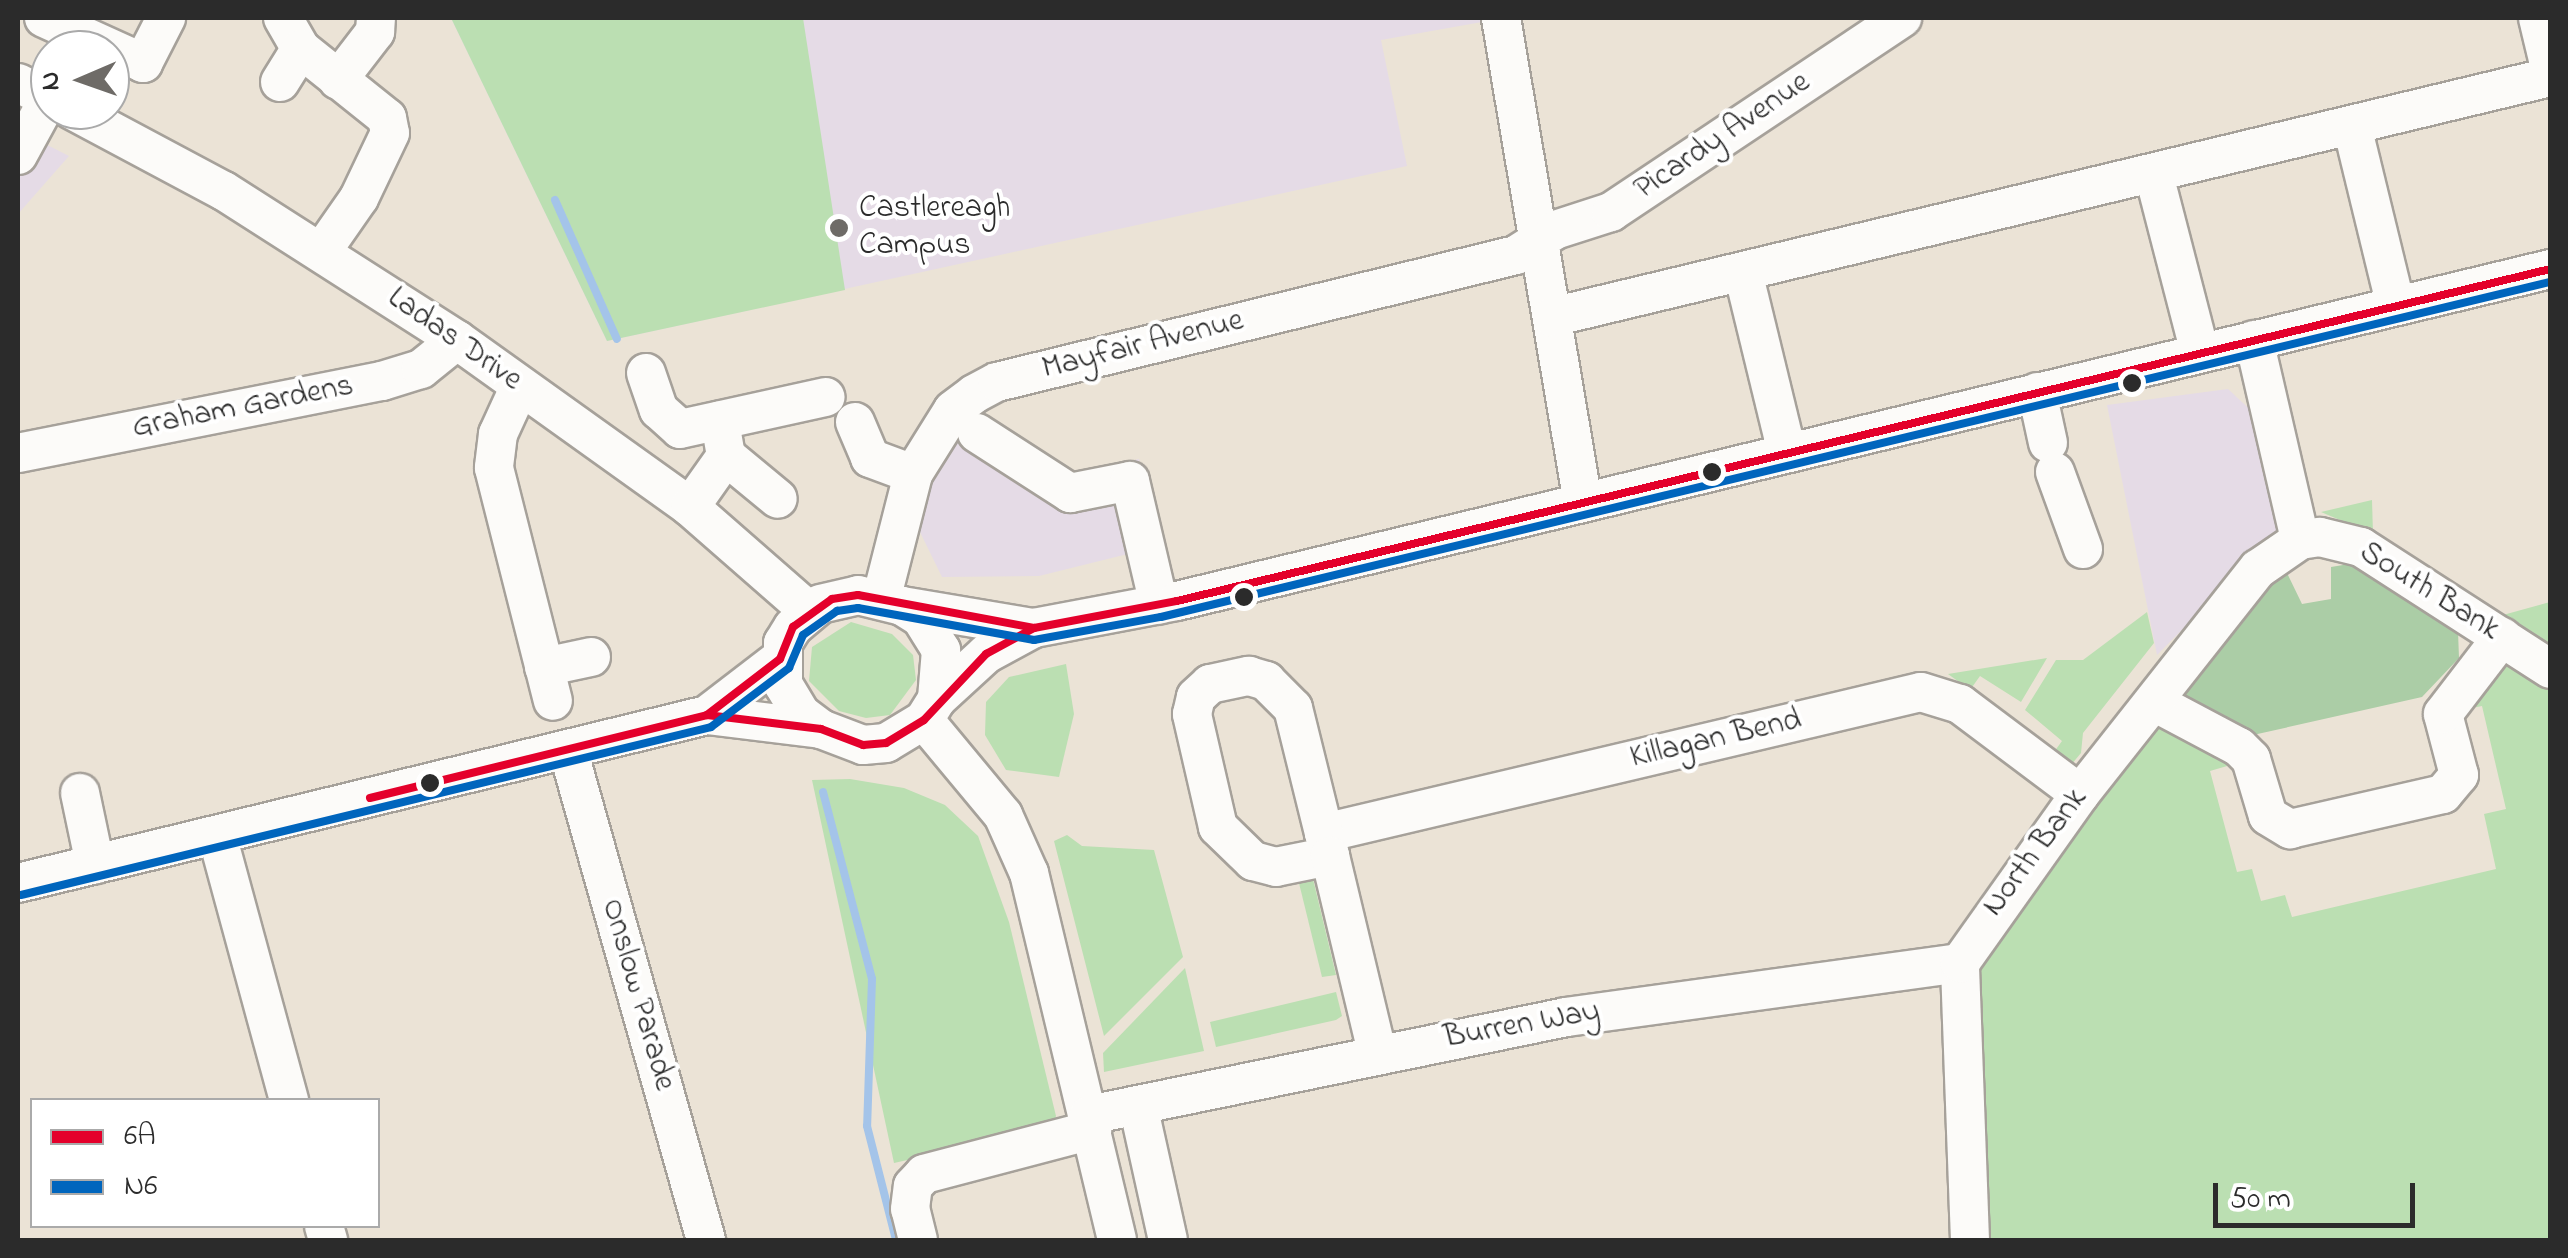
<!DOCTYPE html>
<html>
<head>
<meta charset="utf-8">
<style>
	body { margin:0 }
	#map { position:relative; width:2568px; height:1258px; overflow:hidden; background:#ebe3d6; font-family:"Indie Flower",sans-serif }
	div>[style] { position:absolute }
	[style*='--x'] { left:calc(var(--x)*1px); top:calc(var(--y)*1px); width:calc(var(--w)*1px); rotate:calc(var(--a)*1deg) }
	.built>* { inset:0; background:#e5dbe6 }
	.green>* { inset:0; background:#bbdfb2 }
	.forest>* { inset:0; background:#abcda6 }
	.stream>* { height:8px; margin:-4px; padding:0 4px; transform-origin:4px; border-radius:4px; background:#a4c4e9 }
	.roads { filter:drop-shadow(2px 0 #a6a19a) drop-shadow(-2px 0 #a6a19a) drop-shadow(0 2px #a6a19a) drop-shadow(0 -2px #a6a19a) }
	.minor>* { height:38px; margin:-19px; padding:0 19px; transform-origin:19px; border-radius:19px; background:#fcfbf9 }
	.bus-1>* { height:8px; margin:-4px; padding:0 4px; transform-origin:4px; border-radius:4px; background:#e4002b }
	.bus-2>* { height:8px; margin:-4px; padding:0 4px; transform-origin:4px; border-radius:4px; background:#0065bd }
	.dots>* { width:28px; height:28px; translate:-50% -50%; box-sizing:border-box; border:5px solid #fff; border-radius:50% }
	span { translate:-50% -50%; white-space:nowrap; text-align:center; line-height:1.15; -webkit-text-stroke:8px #fff; paint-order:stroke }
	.street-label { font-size:32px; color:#2b2b2b }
	.poi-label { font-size:32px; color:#2b2b2b }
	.left { translate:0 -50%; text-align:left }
	.frame { position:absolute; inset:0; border:20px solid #2b2b2b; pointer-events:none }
	.legend { position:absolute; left:30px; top:1098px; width:350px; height:130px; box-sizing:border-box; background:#fff; border:2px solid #aaa; margin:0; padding:12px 18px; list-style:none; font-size:30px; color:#2b2b2b }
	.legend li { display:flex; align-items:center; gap:20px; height:50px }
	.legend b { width:50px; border:2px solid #aaa }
	.north { position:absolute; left:30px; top:30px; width:100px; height:100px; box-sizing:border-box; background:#fff; border:2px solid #aaa; border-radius:50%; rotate:268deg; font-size:28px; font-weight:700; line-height:40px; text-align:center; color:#2b2b2b }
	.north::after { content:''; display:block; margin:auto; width:35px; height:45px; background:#6e6b67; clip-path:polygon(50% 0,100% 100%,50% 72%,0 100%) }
	.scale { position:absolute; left:2213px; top:1183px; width:202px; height:45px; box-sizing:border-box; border:5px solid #2b2b2b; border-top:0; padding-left:12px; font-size:30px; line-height:35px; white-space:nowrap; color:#2b2b2b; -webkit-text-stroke:8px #fff; paint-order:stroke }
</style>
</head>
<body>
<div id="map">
	<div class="built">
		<i style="clip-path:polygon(451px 18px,1481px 18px,1482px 22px,1381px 40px,1407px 166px,607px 341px)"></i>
		<i style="clip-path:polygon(18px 130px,69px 156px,18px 214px)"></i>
		<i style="clip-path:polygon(2228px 389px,2257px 416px,2285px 526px,2157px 655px,2107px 405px)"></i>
		<i style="clip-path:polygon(973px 419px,1064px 476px,1139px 459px,1160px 546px,1039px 576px,942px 577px,919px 530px,940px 451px)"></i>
	</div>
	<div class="green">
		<i style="clip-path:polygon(451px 18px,803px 18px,845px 290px,607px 341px)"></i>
		<i style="clip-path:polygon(2372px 500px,2373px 534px,2321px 512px)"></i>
		<i style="clip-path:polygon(2550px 602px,2550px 650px,2503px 615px)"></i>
		<i style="clip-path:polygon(2147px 612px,2154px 643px,2083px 733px,2081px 753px,2071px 765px,2054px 752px,2062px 741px,2025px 710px,2056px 660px,2083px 660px)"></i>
		<i style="clip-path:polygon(851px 622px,892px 634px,913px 655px,916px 680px,890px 715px,866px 718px,839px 711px,809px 681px,812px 647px)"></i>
		<i style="clip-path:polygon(2047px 658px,2021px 702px,1980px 676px,1970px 690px,1948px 674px)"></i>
		<i style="clip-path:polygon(2506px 662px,2550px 688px,2550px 1240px,1977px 1240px,1967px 976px,2063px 854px,2063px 831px,2159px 720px,2234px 764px,2210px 771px,2237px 872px,2252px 869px,2261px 901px,2285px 895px,2292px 917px,2496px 869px,2484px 814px,2506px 809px,2482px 706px,2457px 711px)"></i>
		<i style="clip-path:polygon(1066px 664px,1074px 714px,1059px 777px,1006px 770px,985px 735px,986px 702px,1009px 677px)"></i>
		<i style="clip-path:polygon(850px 779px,904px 788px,945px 805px,978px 836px,1009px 922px,1056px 1116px,1051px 1128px,894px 1163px,812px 780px)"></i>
		<i style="clip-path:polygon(1067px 835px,1082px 846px,1154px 850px,1183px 957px,1104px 1036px,1054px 841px)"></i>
		<i style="clip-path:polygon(1306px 876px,1313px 879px,1336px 975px,1322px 977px,1298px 879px)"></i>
		<i style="clip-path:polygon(1185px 968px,1204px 1051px,1104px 1072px,1103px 1053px)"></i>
		<i style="clip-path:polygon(1336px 992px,1342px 1016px,1336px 1020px,1216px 1047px,1210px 1022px)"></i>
	</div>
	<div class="forest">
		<i style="clip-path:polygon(2355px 563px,2458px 631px,2459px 658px,2422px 697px,2253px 735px,2182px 696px,2181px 680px,2273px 580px,2287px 573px,2302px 604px,2331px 599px,2331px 567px)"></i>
	</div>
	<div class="stream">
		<i style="--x:555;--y:200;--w:152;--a:66"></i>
		<i style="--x:823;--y:792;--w:193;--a:75.3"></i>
		<i style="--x:872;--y:979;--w:147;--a:91.9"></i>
		<i style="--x:867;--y:1126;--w:118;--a:75.7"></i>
	</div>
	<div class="roads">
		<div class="minor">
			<i style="--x:44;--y:18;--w:109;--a:24.4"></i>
			<i style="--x:143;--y:63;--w:51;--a:-62.9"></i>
			<i style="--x:283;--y:18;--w:36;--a:60"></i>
			<i style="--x:301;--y:49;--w:110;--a:38.7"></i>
			<i style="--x:387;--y:118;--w:15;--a:79"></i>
			<i style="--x:390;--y:133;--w:72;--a:115.5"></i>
			<i style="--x:359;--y:198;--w:65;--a:124.9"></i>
			<i style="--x:1501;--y:18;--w:490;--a:80.4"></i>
			<i style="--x:2538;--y:18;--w:51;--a:76.5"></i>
			<i style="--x:338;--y:80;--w:61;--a:-52.4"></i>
			<i style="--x:375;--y:32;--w:14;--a:-86"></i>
			<i style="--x:280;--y:82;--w:39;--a:-58"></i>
			<i style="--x:18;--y:83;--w:36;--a:27"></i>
			<i style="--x:72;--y:110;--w:172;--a:28.1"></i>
			<i style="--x:224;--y:191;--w:277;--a:32.6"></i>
			<i style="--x:457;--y:340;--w:287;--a:35.6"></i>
			<i style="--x:690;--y:507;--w:158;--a:41.2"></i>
			<i style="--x:2352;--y:126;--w:185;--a:76.3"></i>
			<i style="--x:18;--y:155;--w:65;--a:-61.5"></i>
			<i style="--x:2154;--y:175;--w:184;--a:75.5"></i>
			<i style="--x:1743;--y:272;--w:186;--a:76.3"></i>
			<i style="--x:1552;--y:317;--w:1026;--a:-13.52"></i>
			<i style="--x:2254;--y:340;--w:205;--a:77"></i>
			<i style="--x:646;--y:373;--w:39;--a:71"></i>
			<i style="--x:659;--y:410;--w:28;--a:42"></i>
			<i style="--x:680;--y:429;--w:149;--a:-12.4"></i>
			<i style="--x:520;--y:386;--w:53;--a:114.6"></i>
			<i style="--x:498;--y:434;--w:34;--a:97"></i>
			<i style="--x:494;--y:468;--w:240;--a:75.8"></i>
			<i style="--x:2037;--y:392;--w:52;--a:77.8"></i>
			<i style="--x:855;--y:422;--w:39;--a:67"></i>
			<i style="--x:870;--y:458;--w:46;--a:20.4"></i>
			<i style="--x:977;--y:433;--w:111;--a:32.8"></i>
			<i style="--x:1070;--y:493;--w:61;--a:-11.3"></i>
			<i style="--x:1130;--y:481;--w:127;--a:76.8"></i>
			<i style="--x:18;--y:453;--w:371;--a:-11.2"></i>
			<i style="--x:382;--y:381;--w:41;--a:-17.1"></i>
			<i style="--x:421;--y:369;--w:46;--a:-38.9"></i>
			<i style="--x:726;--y:456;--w:67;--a:39.6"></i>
			<i style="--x:2055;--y:472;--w:82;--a:70"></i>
			<i style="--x:690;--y:507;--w:62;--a:-54.8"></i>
			<i style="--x:726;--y:456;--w:36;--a:-100"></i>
			<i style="--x:858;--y:595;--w:45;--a:14"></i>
			<i style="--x:902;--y:606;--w:22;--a:32"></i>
			<i style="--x:921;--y:618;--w:38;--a:58"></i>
			<i style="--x:941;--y:650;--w:49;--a:94.7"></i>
			<i style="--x:937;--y:699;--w:25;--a:122"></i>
			<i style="--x:924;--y:720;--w:44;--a:148.8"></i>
			<i style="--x:886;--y:743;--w:23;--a:175"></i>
			<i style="--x:863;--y:745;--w:45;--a:-159.1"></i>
			<i style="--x:821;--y:729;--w:25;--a:-143"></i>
			<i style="--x:801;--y:714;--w:35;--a:-121"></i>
			<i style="--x:783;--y:684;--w:41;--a:-90"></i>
			<i style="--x:783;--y:643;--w:19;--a:-58"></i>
			<i style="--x:793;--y:627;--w:35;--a:-40"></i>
			<i style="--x:820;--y:604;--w:39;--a:-13"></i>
			<i style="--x:881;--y:600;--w:130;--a:-75.7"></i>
			<i style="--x:913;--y:474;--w:75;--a:-58"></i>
			<i style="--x:953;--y:410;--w:26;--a:-37"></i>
			<i style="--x:974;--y:394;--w:26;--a:-28"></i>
			<i style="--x:997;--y:382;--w:534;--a:-13.75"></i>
			<i style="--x:1516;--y:255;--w:46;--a:-32.7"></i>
			<i style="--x:1555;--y:230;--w:59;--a:-17.8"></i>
			<i style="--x:1611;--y:212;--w:350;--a:-33.7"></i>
			<i style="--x:902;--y:606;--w:134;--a:9.5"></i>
			<i style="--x:544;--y:667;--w:48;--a:-12"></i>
			<i style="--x:937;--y:699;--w:67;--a:-42.6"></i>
			<i style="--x:986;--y:654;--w:55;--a:-28.4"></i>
			<i style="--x:1034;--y:628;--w:146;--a:-10.7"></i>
			<i style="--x:1177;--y:601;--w:1413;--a:-13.59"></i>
			<i style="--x:2154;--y:702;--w:96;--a:27.9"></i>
			<i style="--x:2239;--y:747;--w:17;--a:45"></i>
			<i style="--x:2251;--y:759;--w:59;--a:73.4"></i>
			<i style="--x:2268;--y:816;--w:26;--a:31"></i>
			<i style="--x:2290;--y:829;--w:157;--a:-12.9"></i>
			<i style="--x:2443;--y:794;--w:25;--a:-50"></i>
			<i style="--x:2459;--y:775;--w:63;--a:-104.7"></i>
			<i style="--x:2443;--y:714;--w:97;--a:-52.5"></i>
			<i style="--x:707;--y:715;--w:115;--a:7"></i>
			<i style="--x:924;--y:720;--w:124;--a:50.3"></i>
			<i style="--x:1003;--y:815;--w:64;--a:65.9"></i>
			<i style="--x:1029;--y:873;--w:377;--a:76.5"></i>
			<i style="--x:568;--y:750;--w:509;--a:74.27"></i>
			<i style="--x:80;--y:793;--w:73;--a:78.1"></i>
			<i style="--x:1324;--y:833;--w:613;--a:-13.29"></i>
			<i style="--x:1921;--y:692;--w:41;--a:17.1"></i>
			<i style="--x:1960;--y:704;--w:150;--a:36.9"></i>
			<i style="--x:217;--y:835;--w:275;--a:74.8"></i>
			<i style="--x:1330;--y:856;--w:55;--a:168.5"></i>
			<i style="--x:1276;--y:867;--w:24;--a:-165"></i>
			<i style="--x:1253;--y:861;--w:49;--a:-135.8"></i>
			<i style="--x:1218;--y:827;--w:116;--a:-103"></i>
			<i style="--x:1192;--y:714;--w:17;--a:-77"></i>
			<i style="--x:1196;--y:697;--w:19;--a:-43"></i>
			<i style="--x:1210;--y:684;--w:40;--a:-12"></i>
			<i style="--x:1249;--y:676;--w:18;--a:16"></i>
			<i style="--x:1266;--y:681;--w:38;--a:45"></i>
			<i style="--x:1293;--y:708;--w:129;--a:76.1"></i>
			<i style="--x:1324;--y:833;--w:24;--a:75"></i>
			<i style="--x:1330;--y:856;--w:202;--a:76.5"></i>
			<i style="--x:18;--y:883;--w:709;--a:-13.7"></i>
			<i style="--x:707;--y:715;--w:92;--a:-37.5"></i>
			<i style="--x:1138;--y:1105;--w:138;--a:77.5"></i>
			<i style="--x:1089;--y:1115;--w:487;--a:-11.6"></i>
			<i style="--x:1566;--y:1017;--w:398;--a:-7.8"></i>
			<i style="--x:324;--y:1226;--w:15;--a:74"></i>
			<i style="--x:918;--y:1240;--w:32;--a:-104"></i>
			<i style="--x:910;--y:1209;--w:23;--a:-83"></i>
			<i style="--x:913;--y:1186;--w:16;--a:-47"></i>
			<i style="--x:924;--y:1174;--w:174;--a:-14.7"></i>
			<i style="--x:1970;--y:1240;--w:277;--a:-92.1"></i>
			<i style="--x:1960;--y:963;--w:207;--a:-54.6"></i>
			<i style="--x:2080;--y:794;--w:287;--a:-51.7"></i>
			<i style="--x:2258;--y:569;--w:51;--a:-34.6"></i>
			<i style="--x:2300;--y:540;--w:20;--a:-9"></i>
			<i style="--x:2320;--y:537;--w:42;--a:13.7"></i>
			<i style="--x:2361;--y:547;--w:225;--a:32.8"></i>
		</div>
	</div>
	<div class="bus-1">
		<i style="--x:707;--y:715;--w:115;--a:7"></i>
		<i style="--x:821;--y:729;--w:45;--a:20.9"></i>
		<i style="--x:863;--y:745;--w:23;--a:-5"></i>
		<i style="--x:886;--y:743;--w:44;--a:-31.2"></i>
		<i style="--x:924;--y:720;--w:91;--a:-46.8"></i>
		<i style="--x:986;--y:654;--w:55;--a:-28.4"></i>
		<i style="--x:1034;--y:628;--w:146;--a:-10.7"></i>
		<i style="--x:1177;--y:601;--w:1413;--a:-13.59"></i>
		<i style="--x:370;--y:798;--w:347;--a:-13.8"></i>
		<i style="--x:707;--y:715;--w:92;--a:-37.5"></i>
		<i style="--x:780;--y:659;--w:35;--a:-68"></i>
		<i style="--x:793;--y:627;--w:48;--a:-35.7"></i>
		<i style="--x:832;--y:599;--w:26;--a:-9"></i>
		<i style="--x:858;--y:595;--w:179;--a:10.6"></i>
	</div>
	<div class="bus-2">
		<i style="--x:21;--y:895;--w:710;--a:-13.68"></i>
		<i style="--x:711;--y:727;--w:98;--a:-37.1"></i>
		<i style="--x:789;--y:668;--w:36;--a:-67"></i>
		<i style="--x:803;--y:635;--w:42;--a:-35.2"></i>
		<i style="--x:837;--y:611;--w:21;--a:-8"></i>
		<i style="--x:858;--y:608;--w:179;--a:10.3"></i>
		<i style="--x:1034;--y:640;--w:129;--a:-10.3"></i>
		<i style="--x:1161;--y:617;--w:1429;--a:-13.56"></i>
	</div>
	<div class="dots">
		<i style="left:839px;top:228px;background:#6e6b67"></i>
		<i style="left:2132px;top:383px;background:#2b2b2b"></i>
		<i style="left:1712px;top:472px;background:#2b2b2b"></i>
		<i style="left:1244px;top:597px;background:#2b2b2b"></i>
		<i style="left:430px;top:783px;background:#2b2b2b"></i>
	</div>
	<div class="street-label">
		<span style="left:1723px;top:137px;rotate:-34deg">Picardy Avenue</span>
		<span style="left:454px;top:340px;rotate:35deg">Ladas Drive</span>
		<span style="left:1143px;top:346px;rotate:-14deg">Mayfair Avenue</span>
		<span style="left:243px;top:408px;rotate:-11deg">Graham Gardens</span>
		<span style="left:2429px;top:592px;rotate:32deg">South Bank</span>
		<span style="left:1716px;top:740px;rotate:-13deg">Killagan Bend</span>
		<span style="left:2036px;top:853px;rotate:-53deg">North Bank</span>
		<span style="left:637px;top:995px;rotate:74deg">Onslow Parade</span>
		<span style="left:1522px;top:1026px;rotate:-10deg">Burren Way</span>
	</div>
	<div class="poi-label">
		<span class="left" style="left:859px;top:228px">Castlereagh<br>Campus</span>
	</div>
	<div class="frame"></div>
	<ul class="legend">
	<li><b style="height:12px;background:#e4002b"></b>6A</li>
	<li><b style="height:12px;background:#0065bd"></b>N6</li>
	</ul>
	<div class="north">N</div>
	<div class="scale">50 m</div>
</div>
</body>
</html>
